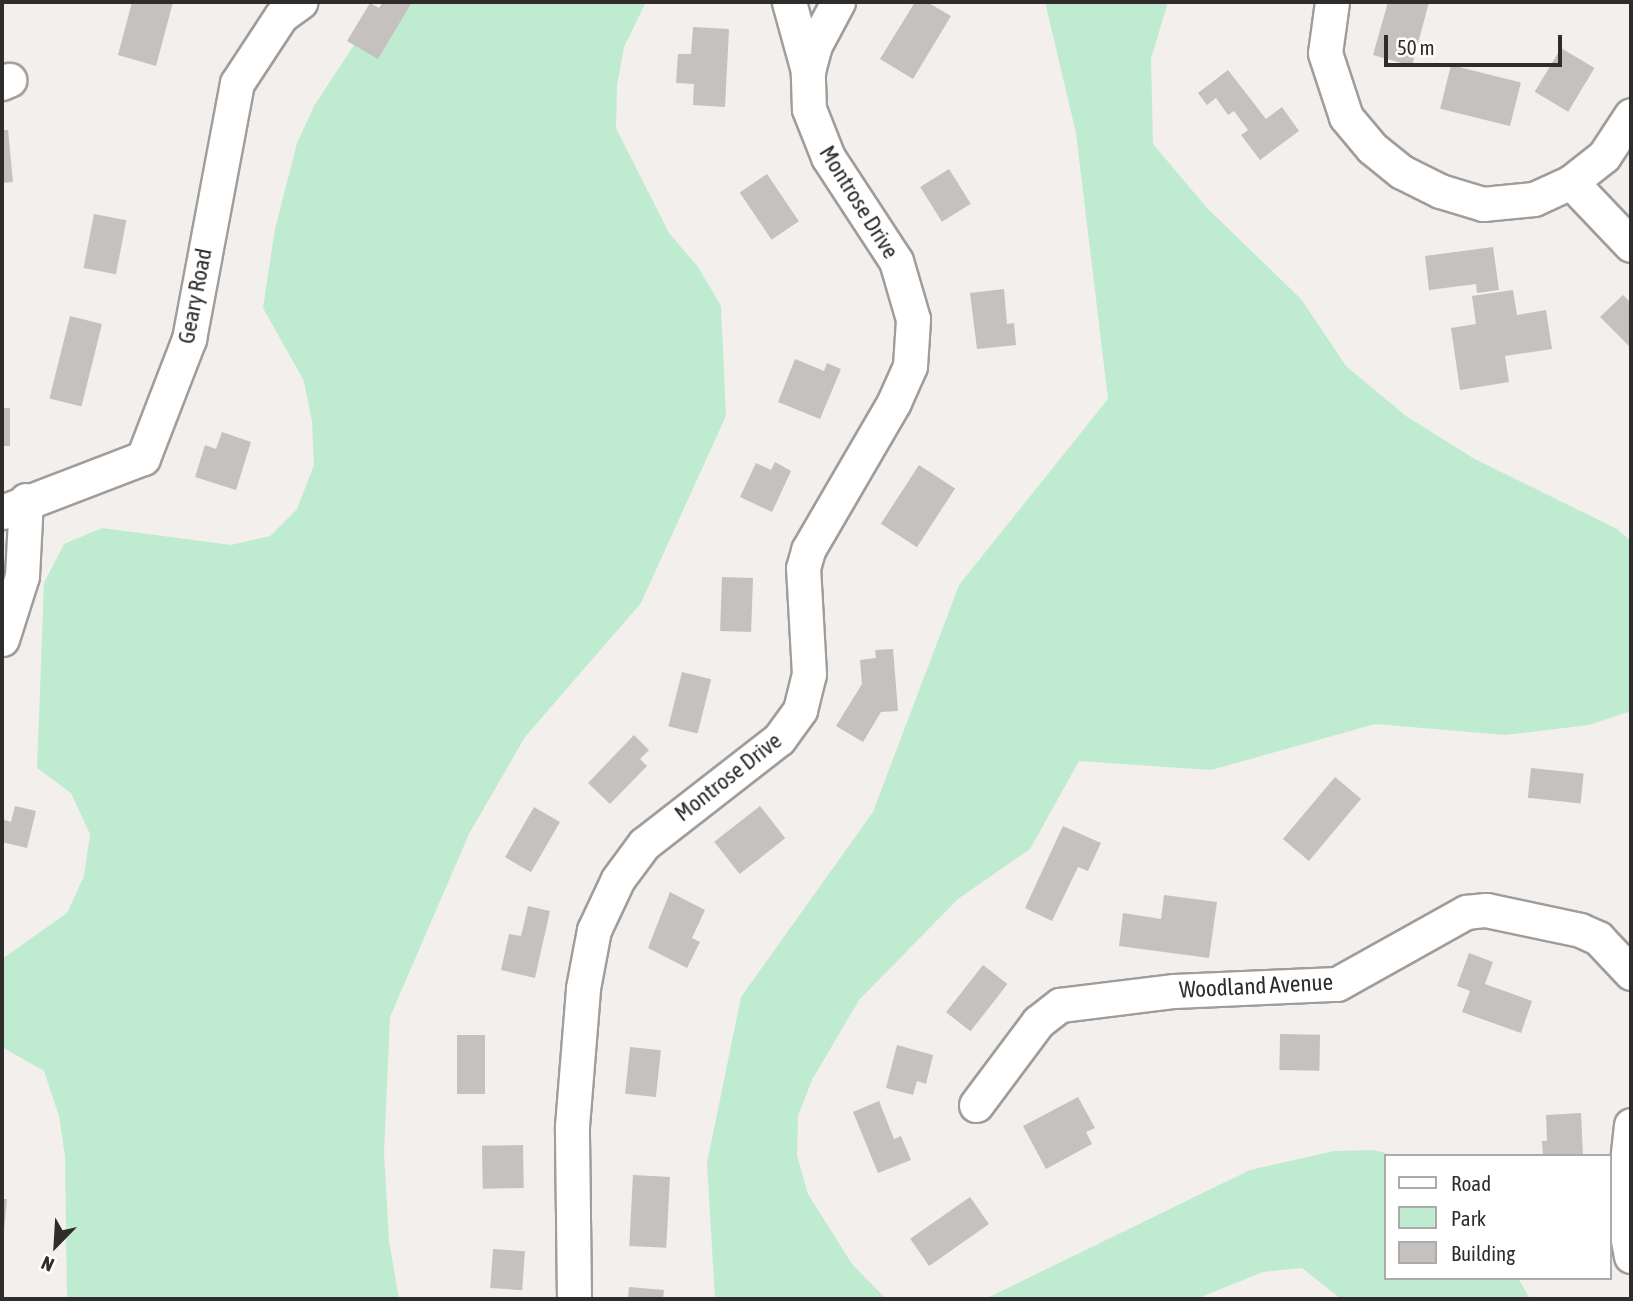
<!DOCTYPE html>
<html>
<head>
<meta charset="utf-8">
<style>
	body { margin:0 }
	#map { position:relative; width:1633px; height:1301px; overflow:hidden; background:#f3efec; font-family:"Asap Condensed",sans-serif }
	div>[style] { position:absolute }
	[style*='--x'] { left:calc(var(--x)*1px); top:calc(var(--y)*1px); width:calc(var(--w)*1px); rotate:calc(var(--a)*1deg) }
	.green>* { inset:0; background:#bfecd0 }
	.building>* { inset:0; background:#c5c1be; transform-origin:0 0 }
	.roads { filter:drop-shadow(2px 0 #a09d9a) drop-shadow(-2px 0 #a09d9a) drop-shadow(0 2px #a09d9a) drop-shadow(0 -2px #a09d9a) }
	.minor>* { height:33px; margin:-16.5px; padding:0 16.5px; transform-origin:16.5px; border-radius:16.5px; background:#fff }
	span { translate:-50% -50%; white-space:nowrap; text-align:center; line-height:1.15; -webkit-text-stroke:7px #fff; paint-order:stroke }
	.street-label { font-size:23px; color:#2f2d2c }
	.frame { position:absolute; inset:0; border:4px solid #2f2d2c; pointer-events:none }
	.legend { position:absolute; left:1384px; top:1154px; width:228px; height:126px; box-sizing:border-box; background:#fff; border:2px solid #acabab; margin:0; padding:9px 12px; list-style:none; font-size:21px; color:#2f2d2c }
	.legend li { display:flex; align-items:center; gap:14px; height:35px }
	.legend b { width:35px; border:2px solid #acabab }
	.north { position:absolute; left:21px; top:1210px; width:70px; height:70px; -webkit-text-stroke:5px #fff; paint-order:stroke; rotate:204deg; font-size:19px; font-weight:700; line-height:28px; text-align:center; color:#2f2d2c }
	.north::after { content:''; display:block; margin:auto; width:24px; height:32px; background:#2f2d2c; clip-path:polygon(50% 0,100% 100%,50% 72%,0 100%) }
	.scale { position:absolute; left:1384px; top:35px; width:178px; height:32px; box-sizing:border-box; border:4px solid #2f2d2c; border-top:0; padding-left:9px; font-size:21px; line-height:24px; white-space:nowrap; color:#2f2d2c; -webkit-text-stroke:5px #fff; paint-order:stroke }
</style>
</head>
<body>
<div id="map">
	<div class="green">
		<i style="clip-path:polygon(392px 2px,646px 2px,624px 47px,617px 86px,616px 128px,669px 233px,698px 267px,721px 306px,726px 416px,641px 603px,525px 737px,469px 834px,390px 1017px,384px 1152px,389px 1241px,399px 1299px,67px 1299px,65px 1156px,59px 1116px,44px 1071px,2px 1047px,2px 959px,67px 913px,84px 876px,90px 834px,71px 793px,37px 768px,44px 583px,64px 544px,102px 528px,231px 545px,270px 536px,297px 509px,314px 465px,312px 422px,304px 381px,263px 308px,275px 229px,297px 143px,314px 106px,364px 30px)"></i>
		<i style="clip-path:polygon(1045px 2px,1168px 2px,1151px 59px,1153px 144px,1207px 208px,1301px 299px,1346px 366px,1406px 416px,1473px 458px,1617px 529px,1631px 541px,1631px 711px,1589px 725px,1505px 735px,1375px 724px,1211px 770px,1079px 761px,1030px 849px,958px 899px,859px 1000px,812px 1080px,798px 1116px,797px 1156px,808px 1194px,852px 1264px,886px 1299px,715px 1299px,707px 1163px,741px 997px,873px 812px,959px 585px,1108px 399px,1076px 133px)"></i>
		<i style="clip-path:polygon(1374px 1150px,1396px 1156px,1386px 1156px,1386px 1278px,1518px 1278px,1530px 1299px,1341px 1299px,1302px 1268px,1263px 1272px,1196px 1299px,985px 1299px,1250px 1170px,1334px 1151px)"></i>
	</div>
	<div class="building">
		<i style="clip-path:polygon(132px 2px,173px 2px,156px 66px,118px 55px)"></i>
		<i style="clip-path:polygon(383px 2px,412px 2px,378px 59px,347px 41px,370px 3px,379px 8px)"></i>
		<i style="clip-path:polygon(915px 2px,927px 2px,951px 16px,913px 79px,880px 59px)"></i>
		<i style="clip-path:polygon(1388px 2px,1429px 2px,1412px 66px,1373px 55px)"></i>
		<i style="clip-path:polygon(693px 27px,729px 29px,725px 107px,693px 105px,694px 84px,676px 83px,678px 54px,691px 54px)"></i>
		<i style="left:1561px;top:48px;width:39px;height:51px;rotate:31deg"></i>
		<i style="left:1451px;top:65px;width:72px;height:45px;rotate:14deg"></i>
		<i style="clip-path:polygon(1228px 70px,1266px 119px,1282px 107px,1299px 131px,1260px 160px,1241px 135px,1248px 130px,1234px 111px,1228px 115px,1216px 98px,1207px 105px,1198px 93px)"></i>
		<i style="clip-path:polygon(2px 130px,8px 130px,13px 182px,2px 183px)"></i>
		<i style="left:949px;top:169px;width:41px;height:34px;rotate:58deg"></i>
		<i style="left:767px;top:174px;width:57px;height:33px;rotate:56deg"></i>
		<i style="left:94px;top:214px;width:33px;height:55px;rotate:11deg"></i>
		<i style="clip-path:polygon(1493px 247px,1499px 290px,1477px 293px,1476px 284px,1429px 290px,1425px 256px)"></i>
		<i style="clip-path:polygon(1004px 289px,1007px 324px,1014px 323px,1016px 345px,977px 349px,970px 293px)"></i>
		<i style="clip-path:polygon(1513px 290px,1517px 315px,1546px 310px,1552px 349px,1505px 356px,1509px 382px,1460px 390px,1451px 328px,1476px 324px,1472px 296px)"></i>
		<i style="clip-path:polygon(1623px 295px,1631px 303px,1631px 348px,1600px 317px)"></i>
		<i style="left:70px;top:316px;width:33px;height:85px;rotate:14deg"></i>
		<i style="clip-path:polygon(795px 359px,824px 371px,827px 363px,841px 369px,820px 419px,778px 402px)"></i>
		<i style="left:2px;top:408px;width:8px;height:38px"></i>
		<i style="clip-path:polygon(222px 432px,251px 442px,236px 490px,195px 477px,205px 445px,216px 449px)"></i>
		<i style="clip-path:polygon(775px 462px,791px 471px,772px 512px,740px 497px,756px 463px,771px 470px)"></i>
		<i style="left:919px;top:465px;width:43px;height:70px;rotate:33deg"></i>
		<i style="left:722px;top:577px;width:31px;height:54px;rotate:2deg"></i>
		<i style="clip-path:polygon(893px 649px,898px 711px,881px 712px,863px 742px,836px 726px,862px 684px,860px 660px,876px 658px,875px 650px)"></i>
		<i style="left:682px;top:672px;width:30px;height:56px;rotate:14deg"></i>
		<i style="clip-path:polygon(634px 735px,649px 750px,640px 759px,647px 766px,610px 804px,588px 783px)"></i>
		<i style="left:1531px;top:768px;width:53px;height:30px;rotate:6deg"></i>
		<i style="left:1335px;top:777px;width:34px;height:81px;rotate:40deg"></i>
		<i style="clip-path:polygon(15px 806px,36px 811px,27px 848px,2px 842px,2px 819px,11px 822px)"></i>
		<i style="left:760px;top:806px;width:41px;height:58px;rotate:52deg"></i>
		<i style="left:534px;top:807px;width:30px;height:58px;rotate:30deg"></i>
		<i style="clip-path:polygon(1063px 826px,1101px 843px,1088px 871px,1078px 867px,1052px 921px,1025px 908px)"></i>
		<i style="clip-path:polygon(670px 892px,705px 910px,692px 938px,700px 942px,687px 968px,648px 948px)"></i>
		<i style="clip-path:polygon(1164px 895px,1217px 902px,1209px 958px,1119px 946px,1123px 913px,1161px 919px)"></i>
		<i style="clip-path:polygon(528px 906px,550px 911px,535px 978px,501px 970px,509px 934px,521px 936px)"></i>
		<i style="clip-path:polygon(1469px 953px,1493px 962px,1485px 984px,1532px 1001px,1521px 1033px,1462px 1012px,1470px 991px,1457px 986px)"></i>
		<i style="left:983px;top:965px;width:31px;height:60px;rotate:38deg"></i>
		<i style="left:1280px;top:1034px;width:40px;height:36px;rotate:1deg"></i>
		<i style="left:457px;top:1035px;width:28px;height:59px"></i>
		<i style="clip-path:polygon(897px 1045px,933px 1055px,926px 1084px,917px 1081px,913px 1095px,886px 1088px)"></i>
		<i style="left:630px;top:1047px;width:31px;height:47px;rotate:6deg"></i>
		<i style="clip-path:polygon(1078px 1097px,1095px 1128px,1086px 1132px,1092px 1144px,1046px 1169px,1023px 1126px)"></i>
		<i style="clip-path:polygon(879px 1101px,894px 1139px,901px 1136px,911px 1160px,878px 1173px,853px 1112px)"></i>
		<i style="clip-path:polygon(1581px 1113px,1583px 1156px,1543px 1156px,1542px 1141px,1547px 1141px,1546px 1115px)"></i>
		<i style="left:523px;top:1145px;width:43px;height:41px;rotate:89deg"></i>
		<i style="left:633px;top:1175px;width:37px;height:71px;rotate:3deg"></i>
		<i style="left:970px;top:1197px;width:33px;height:73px;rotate:55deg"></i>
		<i style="clip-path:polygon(2px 1199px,7px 1199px,4px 1230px,2px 1230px)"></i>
		<i style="left:493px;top:1249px;width:32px;height:39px;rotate:4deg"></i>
		<i style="clip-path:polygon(629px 1287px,664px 1290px,663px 1299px,628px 1299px)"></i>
	</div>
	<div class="roads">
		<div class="minor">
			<i style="--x:789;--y:2;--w:72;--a:74.6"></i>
			<i style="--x:1332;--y:2;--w:51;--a:97.8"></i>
			<i style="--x:1325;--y:53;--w:67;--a:71.8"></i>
			<i style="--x:1346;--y:117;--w:40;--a:50"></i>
			<i style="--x:1372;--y:148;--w:38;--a:39"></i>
			<i style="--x:1402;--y:172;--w:42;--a:26.6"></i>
			<i style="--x:1440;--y:191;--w:45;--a:16.8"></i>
			<i style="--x:1483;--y:204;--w:51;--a:-5.6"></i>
			<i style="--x:1534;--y:199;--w:41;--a:-24.7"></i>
			<i style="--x:1571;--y:182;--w:42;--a:-38.2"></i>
			<i style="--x:1604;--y:156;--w:49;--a:-56.6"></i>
			<i style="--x:2;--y:83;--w:8;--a:-23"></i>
			<i style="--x:1571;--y:182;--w:87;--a:46.4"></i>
			<i style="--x:2;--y:512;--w:151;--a:-21"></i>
			<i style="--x:143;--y:458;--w:128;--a:-68.9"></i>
			<i style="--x:189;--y:339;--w:260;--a:-79.4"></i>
			<i style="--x:237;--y:83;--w:80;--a:-56.7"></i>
			<i style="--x:281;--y:16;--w:24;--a:-36"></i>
			<i style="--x:2;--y:639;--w:66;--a:-72.4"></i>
			<i style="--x:22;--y:576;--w:76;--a:-87"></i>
			<i style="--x:976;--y:1105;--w:104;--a:-53.2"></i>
			<i style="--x:1038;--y:1022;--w:28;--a:-38"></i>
			<i style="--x:1060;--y:1005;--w:115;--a:-7"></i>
			<i style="--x:1174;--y:991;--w:163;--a:-2.5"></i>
			<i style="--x:1337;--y:984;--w:148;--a:-29.2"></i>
			<i style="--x:1466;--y:912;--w:20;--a:-6"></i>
			<i style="--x:1486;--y:910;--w:96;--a:12"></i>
			<i style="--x:1580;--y:930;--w:20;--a:24"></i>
			<i style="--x:1598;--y:938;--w:48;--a:46.7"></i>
			<i style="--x:1631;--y:1125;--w:83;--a:96.2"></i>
			<i style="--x:1622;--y:1208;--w:49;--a:79.4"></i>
			<i style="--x:574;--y:1299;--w:173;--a:-90.7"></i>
			<i style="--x:572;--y:1126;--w:138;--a:-85.4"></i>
			<i style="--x:583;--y:988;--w:59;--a:-79.3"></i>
			<i style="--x:594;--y:930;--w:56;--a:-64.8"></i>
			<i style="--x:618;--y:879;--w:44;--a:-53.4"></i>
			<i style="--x:644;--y:844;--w:171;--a:-37.9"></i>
			<i style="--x:779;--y:739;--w:36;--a:-54"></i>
			<i style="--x:800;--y:710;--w:37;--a:-76"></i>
			<i style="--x:809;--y:674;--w:106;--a:-93.2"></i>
			<i style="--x:803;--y:568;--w:19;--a:-74"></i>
			<i style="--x:808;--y:550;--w:171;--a:-59.8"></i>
			<i style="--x:894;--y:402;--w:39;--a:-66"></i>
			<i style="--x:910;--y:366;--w:47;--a:-86.3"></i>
			<i style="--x:913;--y:319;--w:60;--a:-106.3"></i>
			<i style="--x:896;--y:261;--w:124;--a:-123.2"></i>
			<i style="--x:828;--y:157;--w:52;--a:-111.6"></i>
			<i style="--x:809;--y:109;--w:38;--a:-92"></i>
			<i style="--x:808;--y:71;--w:27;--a:-75"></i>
			<i style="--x:815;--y:45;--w:49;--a:-61.9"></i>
		</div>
	</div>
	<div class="street-label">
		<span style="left:859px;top:202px;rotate:58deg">Montrose Drive</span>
		<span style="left:195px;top:296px;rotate:-79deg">Geary Road</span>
		<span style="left:728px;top:777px;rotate:-38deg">Montrose Drive</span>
		<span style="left:1256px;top:986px;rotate:-3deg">Woodland Avenue</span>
	</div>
	<div class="frame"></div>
	<ul class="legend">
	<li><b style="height:9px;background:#fff"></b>Road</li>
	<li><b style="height:19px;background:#bfecd0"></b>Park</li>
	<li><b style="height:19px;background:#c5c1be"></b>Building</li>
	</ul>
	<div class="north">N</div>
	<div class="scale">50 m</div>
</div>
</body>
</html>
